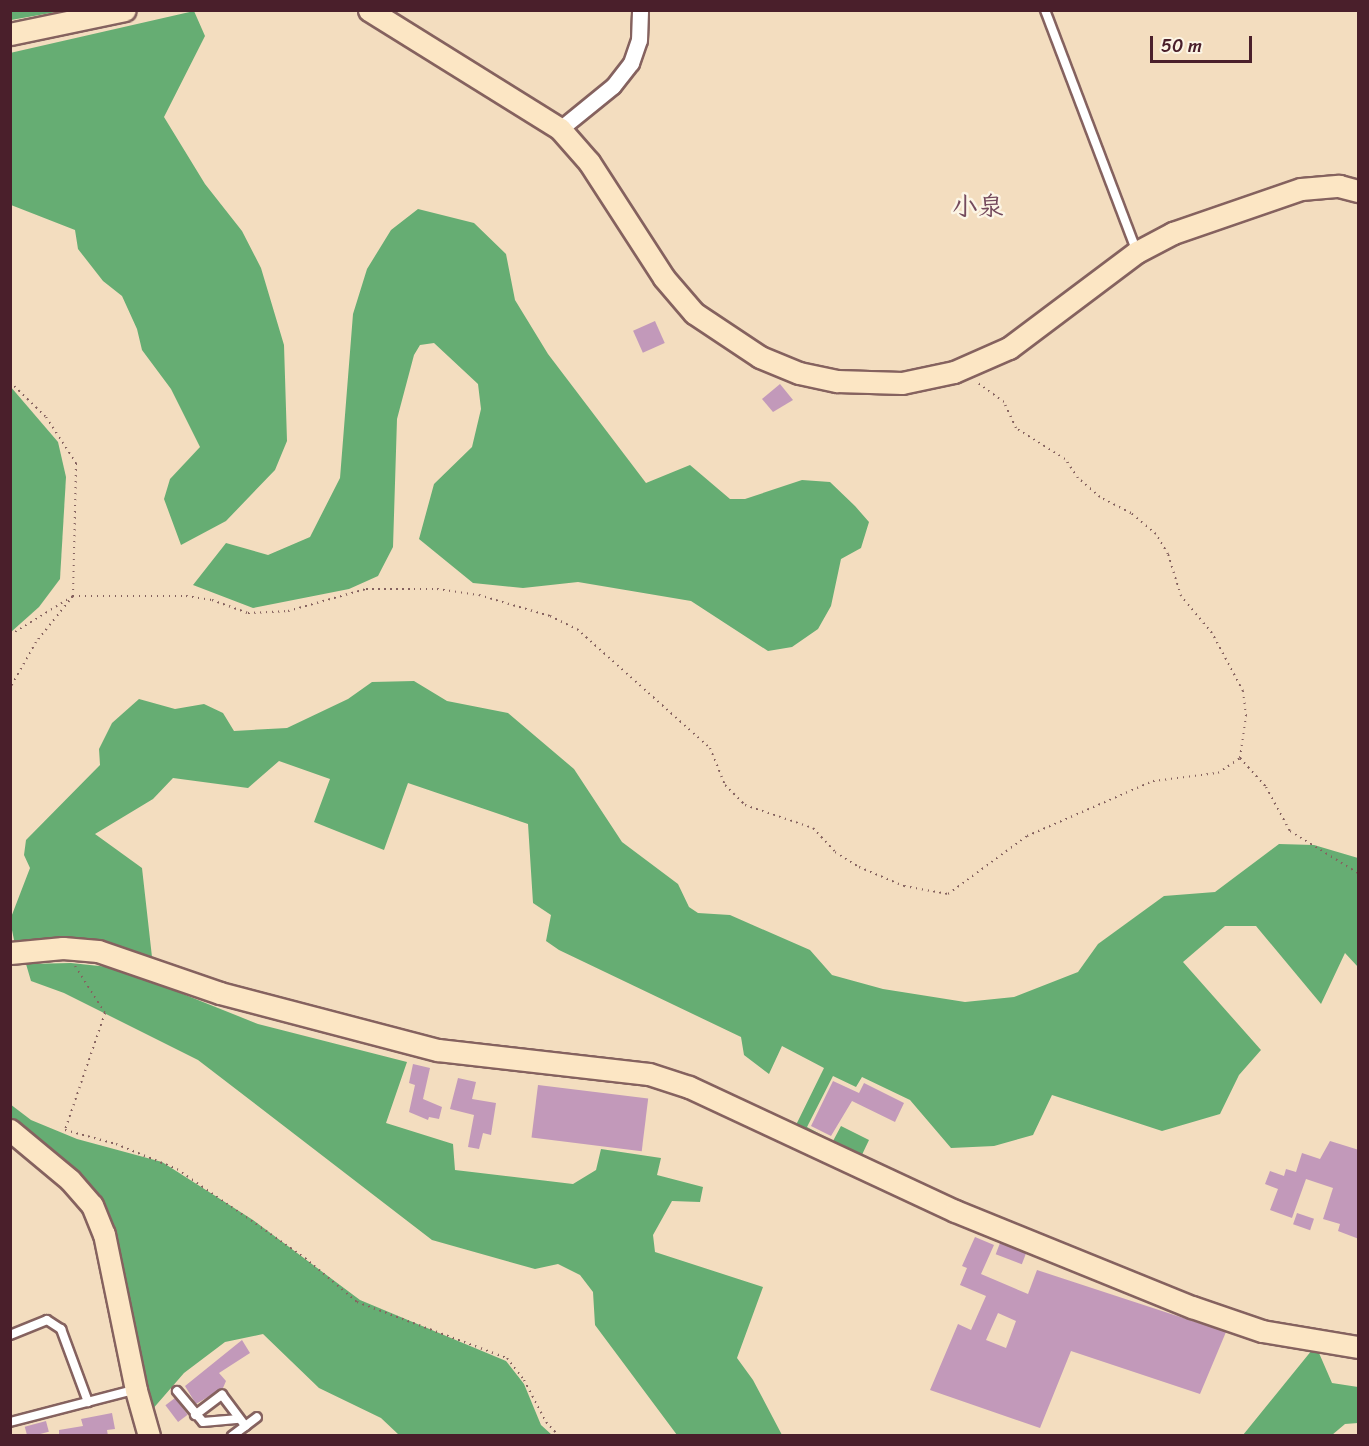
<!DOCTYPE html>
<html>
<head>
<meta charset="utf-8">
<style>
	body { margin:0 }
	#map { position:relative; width:1369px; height:1446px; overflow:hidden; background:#f3ddbf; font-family:Sriracha,"Klee One",sans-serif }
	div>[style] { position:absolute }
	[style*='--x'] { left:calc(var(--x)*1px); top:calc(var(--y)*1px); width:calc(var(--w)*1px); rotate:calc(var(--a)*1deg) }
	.forest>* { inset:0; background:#66ad73 }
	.building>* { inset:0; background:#c299ba; transform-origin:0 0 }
	.path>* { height:2px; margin-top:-1px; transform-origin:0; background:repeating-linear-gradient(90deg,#85625f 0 1.5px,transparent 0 6px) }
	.roads { filter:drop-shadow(2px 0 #85625f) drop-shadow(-2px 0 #85625f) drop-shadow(0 2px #85625f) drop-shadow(0 -2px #85625f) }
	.lane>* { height:8px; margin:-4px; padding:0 4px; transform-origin:4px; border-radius:4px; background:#fff }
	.street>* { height:15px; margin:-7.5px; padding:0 7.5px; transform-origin:7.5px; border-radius:7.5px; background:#fff }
	.secondary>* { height:21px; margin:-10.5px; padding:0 10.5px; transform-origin:10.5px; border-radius:10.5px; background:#fce6c4 }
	span { translate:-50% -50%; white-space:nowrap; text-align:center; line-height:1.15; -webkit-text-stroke:5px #fcf5e5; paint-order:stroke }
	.quarter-label { font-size:26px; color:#744a5d; font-weight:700 }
	.frame { position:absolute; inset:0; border:12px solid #4a1f2b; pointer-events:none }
	.scale { position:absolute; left:1150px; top:36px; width:102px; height:27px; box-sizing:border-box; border:3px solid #4a1f2b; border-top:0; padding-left:8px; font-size:18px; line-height:21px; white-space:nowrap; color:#4a1f2b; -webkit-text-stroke:4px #fcf5e5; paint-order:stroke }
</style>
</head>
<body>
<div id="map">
	<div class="forest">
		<i style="clip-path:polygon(11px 10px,62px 10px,62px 11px,11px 20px)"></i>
		<i style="clip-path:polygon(194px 11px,205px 36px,164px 117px,205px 184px,242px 231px,261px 268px,284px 345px,287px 441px,275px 470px,226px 521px,181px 545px,164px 499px,170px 479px,200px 447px,171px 389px,142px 350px,137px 329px,122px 296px,103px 281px,78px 249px,75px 230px,11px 205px,10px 53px)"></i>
		<i style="clip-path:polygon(418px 209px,474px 223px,506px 254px,515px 300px,548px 354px,646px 483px,690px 465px,730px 499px,745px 499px,802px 480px,830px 482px,855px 506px,869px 522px,861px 548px,841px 559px,831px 606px,818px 629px,792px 647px,768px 651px,691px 601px,578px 582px,523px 588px,473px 583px,419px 539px,434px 484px,472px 447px,481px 409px,478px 384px,434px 343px,420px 345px,414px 355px,397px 419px,393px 547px,378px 576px,349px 589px,253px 608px,193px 585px,226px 543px,268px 555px,310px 537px,340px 478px,353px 314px,367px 269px,391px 230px)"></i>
		<i style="clip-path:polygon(10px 386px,58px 442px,66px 477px,60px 579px,39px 607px,11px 632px)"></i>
		<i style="clip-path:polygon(414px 681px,447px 701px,508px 713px,574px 769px,622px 842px,678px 884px,689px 907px,698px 913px,730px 915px,810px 950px,832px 975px,883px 989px,965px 1002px,1014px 997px,1078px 972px,1098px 944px,1164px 896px,1215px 892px,1279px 844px,1314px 845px,1358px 858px,1358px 967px,1345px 953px,1321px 1004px,1256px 926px,1225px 926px,1183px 962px,1261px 1050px,1239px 1075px,1220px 1114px,1162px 1131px,1052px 1095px,1033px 1135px,994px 1146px,951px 1148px,910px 1100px,862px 1077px,856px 1087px,833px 1076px,807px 1127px,833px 1141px,841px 1126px,869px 1140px,860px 1159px,795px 1127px,824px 1068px,782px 1046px,769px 1074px,744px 1055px,741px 1037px,559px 950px,546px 941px,551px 915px,533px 903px,528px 824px,408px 783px,384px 850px,314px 822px,330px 779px,279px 761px,248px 788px,173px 778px,153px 799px,95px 834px,142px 868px,152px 957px,84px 941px,15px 945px,10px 920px,30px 868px,24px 855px,26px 840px,100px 765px,99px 749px,112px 723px,139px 699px,175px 709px,204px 704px,223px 713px,234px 731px,287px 728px,348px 699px,372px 682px)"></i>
		<i style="clip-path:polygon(71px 963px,118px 968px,258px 1024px,407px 1062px,386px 1123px,453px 1144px,455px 1170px,573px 1184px,596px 1170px,601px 1149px,661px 1158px,657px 1175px,703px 1187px,700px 1202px,672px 1201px,653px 1235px,655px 1252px,763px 1287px,737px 1358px,753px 1380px,782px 1435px,677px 1435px,595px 1325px,593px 1292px,580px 1275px,558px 1264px,535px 1269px,432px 1240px,198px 1060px,64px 993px,31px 981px,26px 964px)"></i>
		<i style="clip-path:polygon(10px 1104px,31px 1120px,77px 1139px,162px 1162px,253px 1220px,360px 1300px,506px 1361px,524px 1384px,541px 1425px,552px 1435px,399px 1435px,381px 1418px,319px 1388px,263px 1334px,225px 1342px,184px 1373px,151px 1411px,110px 1220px,83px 1181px,11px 1119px)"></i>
		<i style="clip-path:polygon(1312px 1350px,1319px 1353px,1332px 1383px,1358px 1387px,1358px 1423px,1345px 1424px,1332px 1435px,1243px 1435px)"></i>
	</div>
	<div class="building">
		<i style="left:655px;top:321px;width:24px;height:24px;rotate:66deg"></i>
		<i style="clip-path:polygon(780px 384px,793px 400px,773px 412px,762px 399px)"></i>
		<i style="clip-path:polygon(413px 1064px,430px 1068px,423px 1099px,442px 1107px,439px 1119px,429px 1117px,428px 1120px,409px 1112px,415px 1085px,409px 1083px)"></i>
		<i style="clip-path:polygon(458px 1078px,476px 1082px,472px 1099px,496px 1103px,491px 1135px,483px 1133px,479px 1149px,468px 1147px,474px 1115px,450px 1109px)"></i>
		<i style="clip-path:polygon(833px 1081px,859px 1093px,864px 1083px,904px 1103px,895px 1122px,852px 1101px,831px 1136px,811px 1126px)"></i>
		<i style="left:538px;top:1085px;width:111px;height:53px;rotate:7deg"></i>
		<i style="clip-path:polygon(1330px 1141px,1359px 1150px,1359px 1239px,1338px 1231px,1340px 1224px,1323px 1219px,1333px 1188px,1306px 1179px,1292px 1218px,1270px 1210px,1278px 1189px,1265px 1184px,1270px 1171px,1284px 1176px,1286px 1169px,1296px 1172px,1302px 1153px,1320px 1159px)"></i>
		<i style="left:1297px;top:1213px;width:18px;height:12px;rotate:19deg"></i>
		<i style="clip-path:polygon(evenodd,975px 1237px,994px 1245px,981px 1274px,1028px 1294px,1037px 1270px,1226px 1332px,1200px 1394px,1071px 1351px,1040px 1428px,930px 1390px,958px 1324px,971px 1330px,986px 1296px,960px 1285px,967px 1268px,962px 1266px,975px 1237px,998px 1313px,1016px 1321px,1006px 1348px,986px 1340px,998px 1313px)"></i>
		<i style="left:1000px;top:1243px;width:28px;height:12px;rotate:21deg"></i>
		<i style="clip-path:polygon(242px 1340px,250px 1353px,219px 1373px,226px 1381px,223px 1388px,196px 1404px,185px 1386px)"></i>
		<i style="left:175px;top:1398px;width:21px;height:12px;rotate:53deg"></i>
		<i style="clip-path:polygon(112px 1413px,115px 1429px,107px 1430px,108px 1436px,59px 1436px,59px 1430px,83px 1426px,81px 1419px)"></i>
		<i style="left:46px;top:1421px;width:11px;height:22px;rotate:75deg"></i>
	</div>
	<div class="path">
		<i style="--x:10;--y:382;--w:50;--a:44.2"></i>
		<i style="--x:46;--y:417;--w:55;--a:56.9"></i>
		<i style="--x:76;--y:463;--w:133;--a:91.3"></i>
		<i style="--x:73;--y:596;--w:59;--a:128.8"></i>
		<i style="--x:36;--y:642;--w:53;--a:119.5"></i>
		<i style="--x:10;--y:635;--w:74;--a:-31.8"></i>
		<i style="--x:73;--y:596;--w:113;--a:0"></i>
		<i style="--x:186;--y:596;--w:26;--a:9"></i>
		<i style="--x:212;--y:600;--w:38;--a:20"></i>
		<i style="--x:248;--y:613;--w:40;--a:-2.9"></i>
		<i style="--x:288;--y:611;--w:81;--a:-15.8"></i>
		<i style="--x:366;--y:589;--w:71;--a:0"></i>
		<i style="--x:437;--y:589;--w:42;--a:8.1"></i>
		<i style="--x:479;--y:595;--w:74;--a:16.5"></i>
		<i style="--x:550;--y:616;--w:30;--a:26"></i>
		<i style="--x:577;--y:629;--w:178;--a:41.8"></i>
		<i style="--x:710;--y:748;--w:40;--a:68"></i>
		<i style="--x:725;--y:785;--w:28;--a:45"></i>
		<i style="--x:745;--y:805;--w:72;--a:18.7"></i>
		<i style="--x:813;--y:828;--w:33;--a:47"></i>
		<i style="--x:835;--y:852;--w:28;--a:32"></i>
		<i style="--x:859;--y:867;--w:49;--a:22.9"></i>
		<i style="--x:904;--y:886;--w:45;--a:10.3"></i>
		<i style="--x:948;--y:894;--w:98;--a:-36.3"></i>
		<i style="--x:1027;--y:836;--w:137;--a:-23.6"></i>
		<i style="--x:1153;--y:781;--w:65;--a:-7"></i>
		<i style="--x:1218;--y:773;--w:27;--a:-34"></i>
		<i style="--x:1240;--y:758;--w:42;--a:-81.9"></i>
		<i style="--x:1246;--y:716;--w:25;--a:-97"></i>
		<i style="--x:1243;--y:691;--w:66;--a:-118.1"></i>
		<i style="--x:1212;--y:633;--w:48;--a:-130"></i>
		<i style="--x:1181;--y:596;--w:44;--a:-107.2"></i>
		<i style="--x:1168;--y:554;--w:23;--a:-121"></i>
		<i style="--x:1156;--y:534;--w:33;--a:-140"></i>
		<i style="--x:1131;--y:513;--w:35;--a:-153"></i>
		<i style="--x:1100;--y:497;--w:29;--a:-139"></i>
		<i style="--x:1078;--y:478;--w:23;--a:-124"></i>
		<i style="--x:1065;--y:459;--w:58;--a:-147.7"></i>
		<i style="--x:1016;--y:428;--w:29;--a:-115"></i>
		<i style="--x:1004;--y:402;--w:34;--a:-144"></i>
		<i style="--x:1240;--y:758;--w:39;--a:48"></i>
		<i style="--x:1266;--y:787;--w:50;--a:61.4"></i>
		<i style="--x:1290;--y:831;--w:80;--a:31.7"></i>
		<i style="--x:75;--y:966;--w:56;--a:57.4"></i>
		<i style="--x:105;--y:1013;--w:124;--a:108.9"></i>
		<i style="--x:65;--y:1130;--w:53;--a:15.4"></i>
		<i style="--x:116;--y:1144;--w:66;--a:22.3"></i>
		<i style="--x:177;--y:1169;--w:156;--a:34.8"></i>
		<i style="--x:305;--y:1258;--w:68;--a:40.2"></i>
		<i style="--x:357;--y:1302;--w:160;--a:20.5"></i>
		<i style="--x:507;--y:1358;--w:28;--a:52"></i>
		<i style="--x:524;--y:1380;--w:47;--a:62.4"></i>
		<i style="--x:546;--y:1422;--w:19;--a:47"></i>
	</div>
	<div class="roads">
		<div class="lane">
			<i style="--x:1045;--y:10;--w:257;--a:69.2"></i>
			<i style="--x:10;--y:1335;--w:40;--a:-22"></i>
			<i style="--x:47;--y:1320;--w:17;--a:33"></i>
			<i style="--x:61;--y:1329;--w:78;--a:69.7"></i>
			<i style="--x:177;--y:1391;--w:40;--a:50"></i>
			<i style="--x:203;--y:1422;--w:36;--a:-5"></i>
			<i style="--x:195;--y:1415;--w:34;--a:-37"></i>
			<i style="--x:222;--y:1395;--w:39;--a:53"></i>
			<i style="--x:10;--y:1422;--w:128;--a:-14.5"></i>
			<i style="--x:232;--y:1436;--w:31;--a:-37"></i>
		</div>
		<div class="street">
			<i style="--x:560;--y:129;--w:68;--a:-39.1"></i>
			<i style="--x:613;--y:86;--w:29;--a:-52"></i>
			<i style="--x:631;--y:63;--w:24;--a:-71"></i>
			<i style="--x:639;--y:40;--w:30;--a:-88"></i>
		</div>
		<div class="secondary">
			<i style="--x:369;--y:10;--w:225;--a:31.9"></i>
			<i style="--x:560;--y:129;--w:44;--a:48.7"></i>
			<i style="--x:589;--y:162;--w:138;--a:57.1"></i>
			<i style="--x:664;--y:278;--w:46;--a:49.4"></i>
			<i style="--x:694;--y:313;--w:79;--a:33.7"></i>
			<i style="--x:760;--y:357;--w:42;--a:22.3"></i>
			<i style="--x:799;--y:373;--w:39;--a:12"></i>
			<i style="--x:837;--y:381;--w:65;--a:1.8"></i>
			<i style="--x:902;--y:383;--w:53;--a:-11.9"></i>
			<i style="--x:954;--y:372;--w:60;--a:-23.6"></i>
			<i style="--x:1009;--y:348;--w:160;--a:-36.9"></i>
			<i style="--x:1137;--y:252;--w:41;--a:-27.8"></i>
			<i style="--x:1173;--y:233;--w:135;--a:-19"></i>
			<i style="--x:1301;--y:189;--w:38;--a:-5"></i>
			<i style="--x:1339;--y:186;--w:20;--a:15"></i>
			<i style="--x:10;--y:34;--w:117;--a:-11.8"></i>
			<i style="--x:10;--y:953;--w:53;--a:-5.4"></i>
			<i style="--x:63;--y:948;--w:35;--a:5"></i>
			<i style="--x:98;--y:951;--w:129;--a:19"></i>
			<i style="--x:220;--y:993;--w:225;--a:14.7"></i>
			<i style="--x:438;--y:1050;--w:212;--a:6.5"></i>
			<i style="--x:649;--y:1074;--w:42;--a:18"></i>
			<i style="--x:689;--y:1087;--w:293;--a:25"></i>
			<i style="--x:955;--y:1211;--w:256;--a:22.1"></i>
			<i style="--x:1192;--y:1307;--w:74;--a:18.9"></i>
			<i style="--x:1262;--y:1331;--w:97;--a:9.5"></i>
			<i style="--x:10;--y:1130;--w:78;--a:39.8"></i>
			<i style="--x:70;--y:1180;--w:33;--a:49"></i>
			<i style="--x:92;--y:1205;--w:31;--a:68"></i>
			<i style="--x:104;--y:1234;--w:159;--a:78.4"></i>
			<i style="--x:136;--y:1390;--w:48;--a:74.2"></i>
		</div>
	</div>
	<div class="quarter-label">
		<span style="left:978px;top:207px">小泉</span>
	</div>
	<div class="frame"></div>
	<div class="scale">50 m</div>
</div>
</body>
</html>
